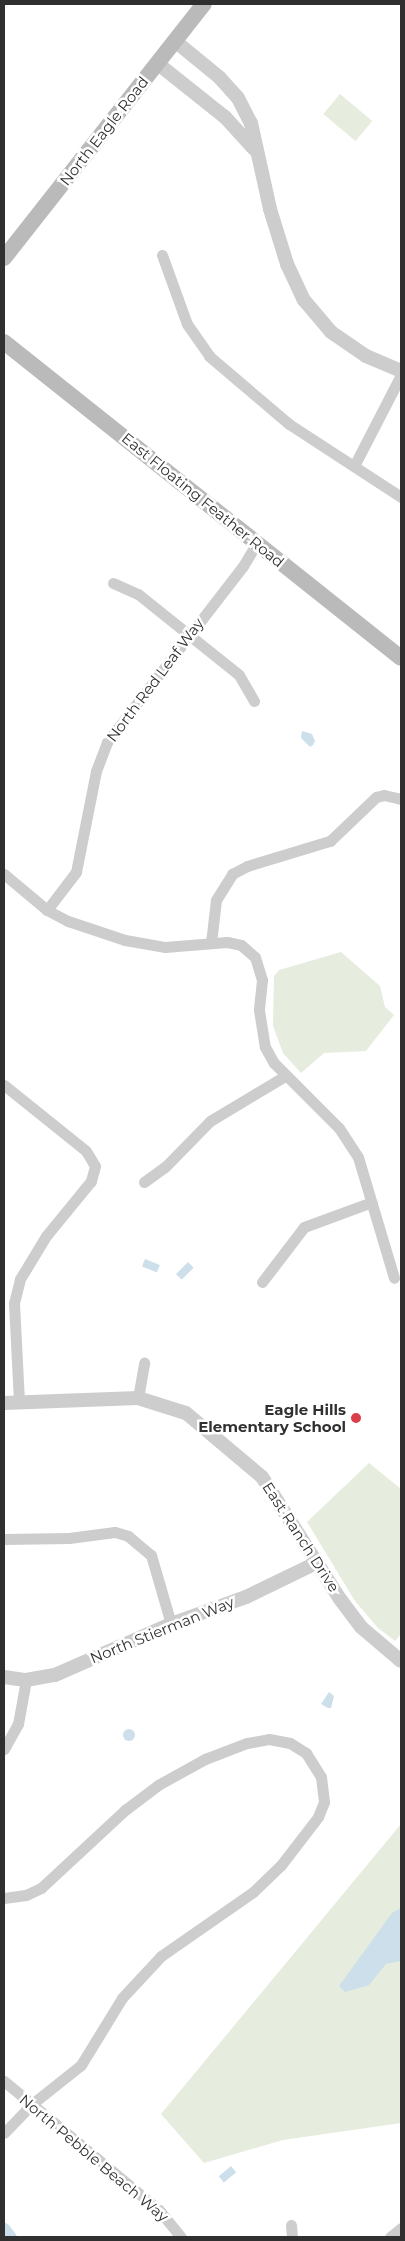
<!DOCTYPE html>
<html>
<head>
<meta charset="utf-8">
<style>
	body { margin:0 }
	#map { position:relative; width:405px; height:2241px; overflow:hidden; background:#fff; font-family:Montserrat,sans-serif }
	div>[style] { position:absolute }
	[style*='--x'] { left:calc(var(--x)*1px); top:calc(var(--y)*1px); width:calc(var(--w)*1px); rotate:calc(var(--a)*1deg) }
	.green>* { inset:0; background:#e6ecde; transform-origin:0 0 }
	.water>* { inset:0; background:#ccdfea; transform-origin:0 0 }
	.round { border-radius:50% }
	.canal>* { height:11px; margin:-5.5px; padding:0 5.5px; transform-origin:5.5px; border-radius:5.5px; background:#ccdfea }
	.minor>* { height:11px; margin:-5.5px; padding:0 5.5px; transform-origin:5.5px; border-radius:5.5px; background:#cdcdcd }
	.tertiary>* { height:14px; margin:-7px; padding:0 7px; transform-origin:7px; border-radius:7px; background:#cdcdcd }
	.secondary>* { height:16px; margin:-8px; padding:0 8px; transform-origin:8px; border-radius:8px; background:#bababa }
	.dots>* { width:14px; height:14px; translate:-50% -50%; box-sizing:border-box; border:2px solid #fff; border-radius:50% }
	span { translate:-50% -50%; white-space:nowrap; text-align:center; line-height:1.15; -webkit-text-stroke:5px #fff; paint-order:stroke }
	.street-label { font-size:15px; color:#303030 }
	.poi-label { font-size:15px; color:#303030; font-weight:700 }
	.right { translate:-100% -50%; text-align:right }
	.frame { position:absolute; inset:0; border:5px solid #303030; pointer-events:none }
</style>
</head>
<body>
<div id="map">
	<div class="green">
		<i style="left:340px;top:94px;width:42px;height:26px;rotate:40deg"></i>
		<i style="clip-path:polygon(341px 952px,380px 986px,385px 1007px,394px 1015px,366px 1051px,324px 1053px,301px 1073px,283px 1053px,273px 1026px,274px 976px,279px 970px)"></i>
		<i style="clip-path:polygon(369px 1463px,401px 1489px,401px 1634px,395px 1641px,377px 1627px,355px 1601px,307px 1522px)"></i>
		<i style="clip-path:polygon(401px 1824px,401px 2123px,283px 2140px,204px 2163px,161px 2114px)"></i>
	</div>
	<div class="water">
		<i style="clip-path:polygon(302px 731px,312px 734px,315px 741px,313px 745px,310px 747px,301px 738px)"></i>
		<i style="left:145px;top:1259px;width:16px;height:8px;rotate:22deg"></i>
		<i style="left:188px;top:1262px;width:8px;height:17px;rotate:45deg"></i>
		<i style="clip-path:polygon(329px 1692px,334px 1696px,331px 1708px,328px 1708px,321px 1704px)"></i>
		<i class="round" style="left:123px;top:1729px;width:12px;height:12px"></i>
		<i style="clip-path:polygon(401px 1908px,401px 1961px,386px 1964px,369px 1985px,345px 1992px,339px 1986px,392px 1913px)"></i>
		<i style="left:231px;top:2166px;width:8px;height:16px;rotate:50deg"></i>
	</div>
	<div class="canal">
		<i style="--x:4;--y:2228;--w:11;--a:52"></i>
	</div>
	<div class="minor">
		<i style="--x:162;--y:255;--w:73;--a:70.1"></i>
		<i style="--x:187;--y:324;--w:39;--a:55"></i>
		<i style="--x:209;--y:356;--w:105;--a:40.4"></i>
		<i style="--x:289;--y:424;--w:134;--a:33.1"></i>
		<i style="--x:354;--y:466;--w:102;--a:-62.7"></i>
		<i style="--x:113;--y:583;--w:27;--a:24"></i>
		<i style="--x:138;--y:594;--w:129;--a:38.7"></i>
		<i style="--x:239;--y:675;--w:30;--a:60"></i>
		<i style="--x:4;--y:874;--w:56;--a:39.9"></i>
		<i style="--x:47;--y:910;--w:24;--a:28"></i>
		<i style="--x:68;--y:921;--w:60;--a:18.4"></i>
		<i style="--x:125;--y:940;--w:41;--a:9.9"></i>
		<i style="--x:165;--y:947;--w:62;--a:-4.6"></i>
		<i style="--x:227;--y:942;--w:14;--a:12"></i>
		<i style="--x:241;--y:945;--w:18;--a:41"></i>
		<i style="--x:255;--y:957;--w:24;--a:73"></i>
		<i style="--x:262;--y:980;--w:30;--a:96"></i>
		<i style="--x:259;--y:1010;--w:37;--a:81"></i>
		<i style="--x:265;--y:1047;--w:18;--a:61"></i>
		<i style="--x:274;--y:1063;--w:92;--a:45"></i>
		<i style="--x:339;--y:1128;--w:35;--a:57"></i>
		<i style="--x:358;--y:1157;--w:126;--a:73.4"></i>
		<i style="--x:47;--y:910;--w:48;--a:-52.7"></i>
		<i style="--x:76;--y:872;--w:103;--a:-78.8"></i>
		<i style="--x:96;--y:771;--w:31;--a:-69"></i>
		<i style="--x:107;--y:742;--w:222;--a:-52.3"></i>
		<i style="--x:243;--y:566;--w:27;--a:-59"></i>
		<i style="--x:211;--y:943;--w:43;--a:-83.4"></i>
		<i style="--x:216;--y:900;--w:31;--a:-58"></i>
		<i style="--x:232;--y:874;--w:17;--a:-28"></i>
		<i style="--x:247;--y:866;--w:87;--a:-16.8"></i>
		<i style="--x:330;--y:841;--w:64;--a:-43.7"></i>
		<i style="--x:376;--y:797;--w:8;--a:-14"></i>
		<i style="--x:384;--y:795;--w:17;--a:13"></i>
		<i style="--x:4;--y:1085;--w:105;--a:38.8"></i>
		<i style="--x:86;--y:1151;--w:17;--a:59"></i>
		<i style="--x:95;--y:1166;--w:16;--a:105"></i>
		<i style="--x:91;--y:1181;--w:71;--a:129.3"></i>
		<i style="--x:46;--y:1236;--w:50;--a:121.2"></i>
		<i style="--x:20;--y:1279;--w:25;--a:104"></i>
		<i style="--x:14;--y:1303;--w:99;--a:87.1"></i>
		<i style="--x:144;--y:1182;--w:26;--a:-36"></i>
		<i style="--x:165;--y:1167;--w:64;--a:-45.6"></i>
		<i style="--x:210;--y:1121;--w:87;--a:-31"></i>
		<i style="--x:262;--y:1282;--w:69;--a:-52.6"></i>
		<i style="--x:304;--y:1227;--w:72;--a:-20.2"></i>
		<i style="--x:138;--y:1398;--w:36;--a:-80"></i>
		<i style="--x:4;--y:1539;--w:65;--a:-0.9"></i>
		<i style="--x:69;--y:1538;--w:46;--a:-7.4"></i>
		<i style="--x:115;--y:1532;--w:14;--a:17"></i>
		<i style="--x:128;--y:1536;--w:30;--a:40"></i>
		<i style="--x:151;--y:1555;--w:72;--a:73.8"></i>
		<i style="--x:4;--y:1749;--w:29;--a:-61"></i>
		<i style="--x:18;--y:1724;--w:45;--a:-79.7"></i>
		<i style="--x:4;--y:1898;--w:22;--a:-8"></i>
		<i style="--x:26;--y:1895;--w:17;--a:-25"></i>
		<i style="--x:41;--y:1888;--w:115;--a:-42.9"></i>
		<i style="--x:125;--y:1810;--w:41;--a:-37.1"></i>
		<i style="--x:158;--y:1785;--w:54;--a:-29"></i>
		<i style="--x:205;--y:1759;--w:45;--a:-20.9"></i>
		<i style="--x:247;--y:1743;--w:22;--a:-10"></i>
		<i style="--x:269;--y:1739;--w:21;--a:11"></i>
		<i style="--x:290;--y:1743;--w:19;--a:32"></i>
		<i style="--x:306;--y:1753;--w:28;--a:58"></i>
		<i style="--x:321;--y:1777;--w:25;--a:83"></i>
		<i style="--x:324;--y:1802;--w:16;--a:112"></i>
		<i style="--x:318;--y:1817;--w:61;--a:127.6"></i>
		<i style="--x:281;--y:1865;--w:39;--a:136"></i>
		<i style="--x:253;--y:1892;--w:112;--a:145.2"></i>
		<i style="--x:161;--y:1956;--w:57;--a:132.9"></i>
		<i style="--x:122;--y:1998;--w:79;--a:121.5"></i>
		<i style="--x:81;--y:2065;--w:63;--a:141.5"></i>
		<i style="--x:32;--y:2104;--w:40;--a:134"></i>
		<i style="--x:4;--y:2081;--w:202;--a:39.8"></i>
		<i style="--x:159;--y:2210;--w:35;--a:51"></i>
		<i style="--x:291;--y:2225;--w:12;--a:85"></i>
		<i style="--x:390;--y:2237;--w:14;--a:-39"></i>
	</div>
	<div class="tertiary">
		<i style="--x:175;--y:41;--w:57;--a:39.3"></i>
		<i style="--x:219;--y:77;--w:28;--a:48"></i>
		<i style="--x:238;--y:98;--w:28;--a:63"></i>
		<i style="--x:251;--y:123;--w:88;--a:77.5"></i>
		<i style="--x:270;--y:209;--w:58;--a:72.8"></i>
		<i style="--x:287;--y:264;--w:40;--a:65"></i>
		<i style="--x:304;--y:300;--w:42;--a:49.8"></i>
		<i style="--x:331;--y:332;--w:42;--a:34.4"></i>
		<i style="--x:366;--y:356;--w:38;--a:23"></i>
		<i style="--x:157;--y:63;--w:87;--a:38.5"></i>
		<i style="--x:225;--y:117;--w:43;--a:47.8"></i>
		<i style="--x:4;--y:1403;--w:134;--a:-2.1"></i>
		<i style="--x:138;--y:1398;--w:50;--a:17.4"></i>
		<i style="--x:186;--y:1413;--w:99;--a:40.1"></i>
		<i style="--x:262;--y:1477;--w:145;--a:57.4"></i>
		<i style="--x:340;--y:1599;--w:35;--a:53"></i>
		<i style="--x:361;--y:1627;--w:52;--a:40.4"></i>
		<i style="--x:4;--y:1677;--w:22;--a:8"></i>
		<i style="--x:26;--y:1680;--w:29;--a:-10"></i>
		<i style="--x:55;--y:1675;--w:127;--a:-23.7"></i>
		<i style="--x:171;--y:1624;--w:80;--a:-19.8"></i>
		<i style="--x:246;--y:1597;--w:78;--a:-25.9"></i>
	</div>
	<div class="secondary">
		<i style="--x:4;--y:258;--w:323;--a:-51.8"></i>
		<i style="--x:4;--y:342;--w:507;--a:38.52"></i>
	</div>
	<div class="dots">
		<i style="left:356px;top:1418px;background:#db3d49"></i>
	</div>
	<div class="street-label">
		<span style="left:104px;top:131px;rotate:-52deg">North Eagle Road</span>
		<span style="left:203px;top:500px;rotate:39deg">East Floating Feather Road</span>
		<span style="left:155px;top:680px;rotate:-53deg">North Red Leaf Way</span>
		<span style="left:301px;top:1537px;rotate:57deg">East Ranch Drive</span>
		<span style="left:162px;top:1630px;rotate:-22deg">North Stierman Way</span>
		<span style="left:94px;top:2158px;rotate:40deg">North Pebble Beach Way</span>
	</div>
	<div class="poi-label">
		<span class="right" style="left:346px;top:1418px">Eagle Hills<br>Elementary School</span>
	</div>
	<div class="frame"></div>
</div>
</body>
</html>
